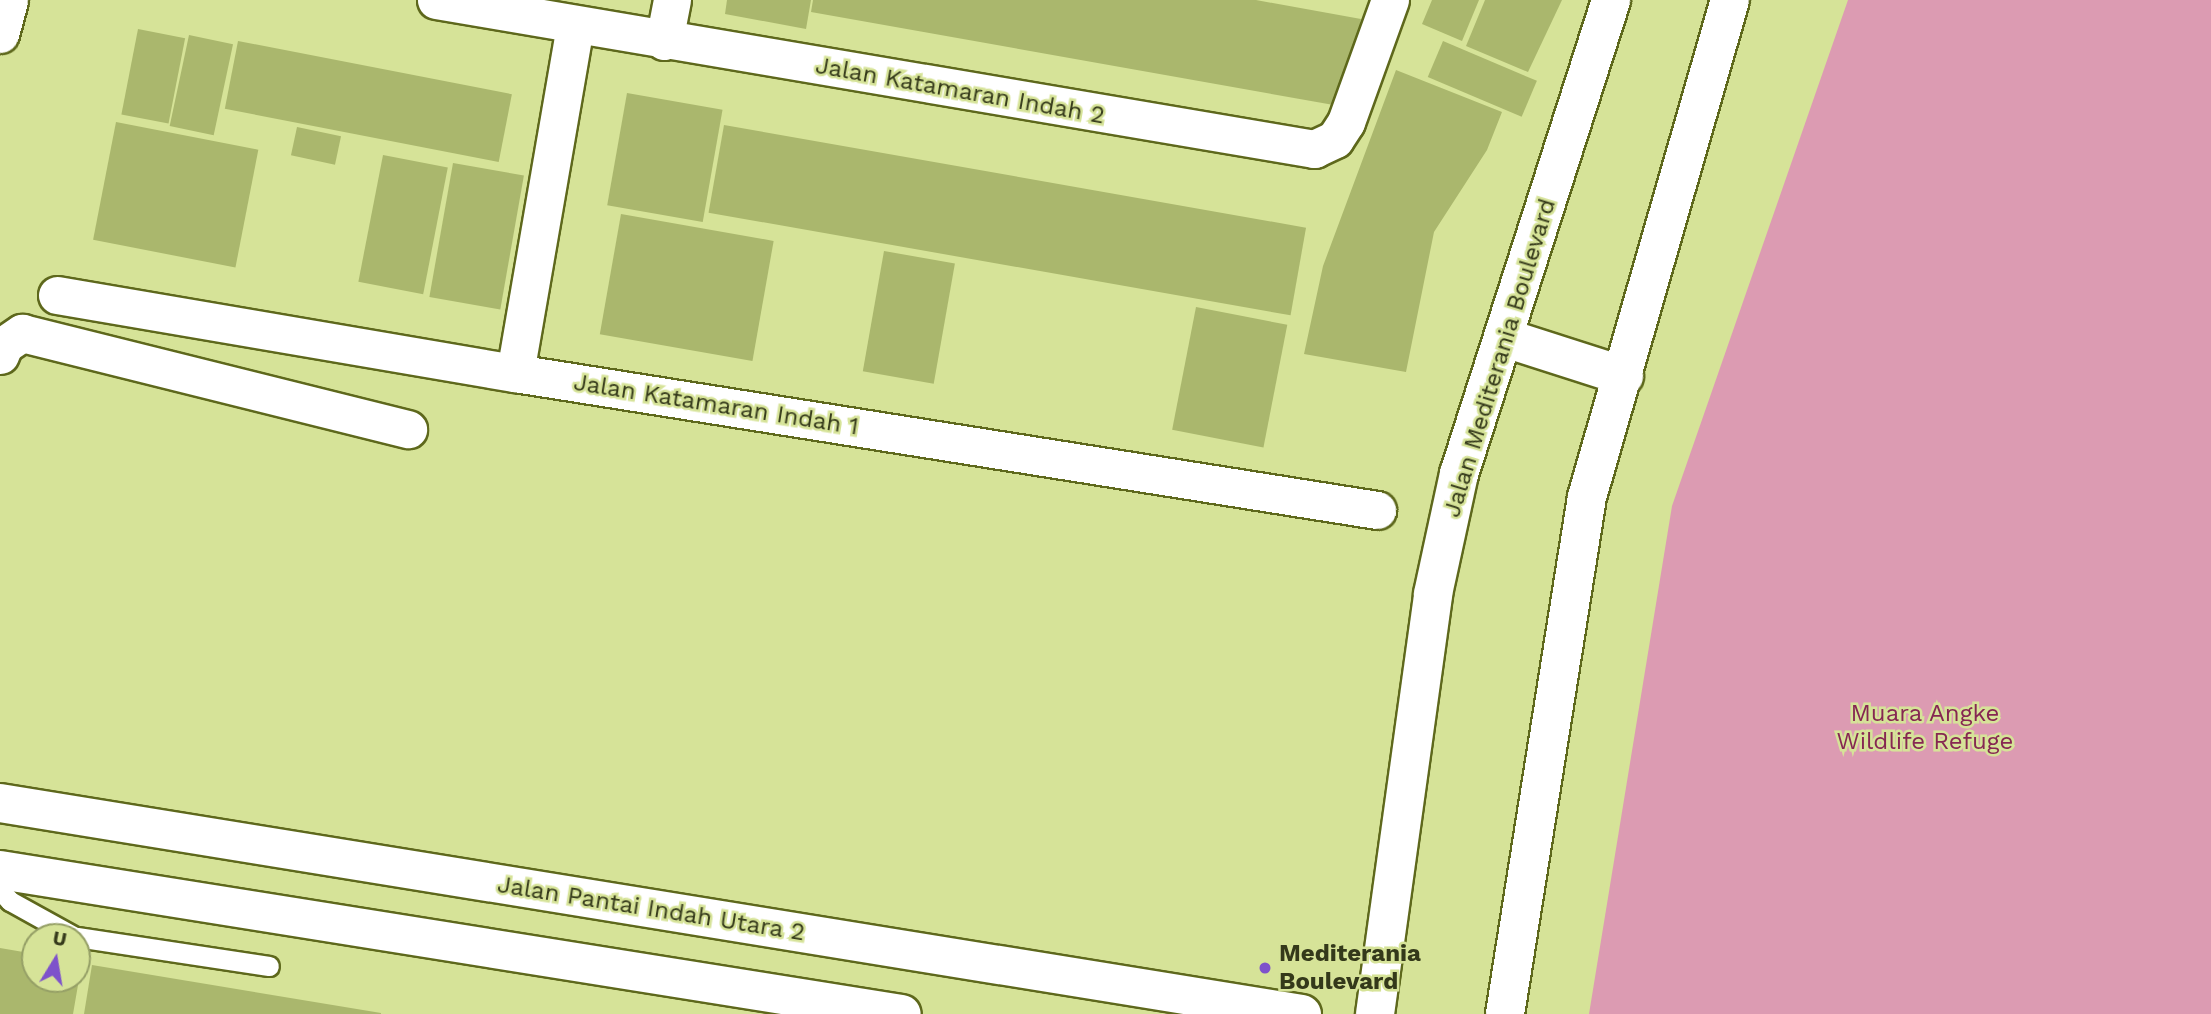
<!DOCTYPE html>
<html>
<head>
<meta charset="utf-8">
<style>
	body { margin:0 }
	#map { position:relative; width:2211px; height:1014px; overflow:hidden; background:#d6e398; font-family:"Work Sans",sans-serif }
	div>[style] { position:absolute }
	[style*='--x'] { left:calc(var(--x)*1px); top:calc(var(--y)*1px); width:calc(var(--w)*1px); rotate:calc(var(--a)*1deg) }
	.green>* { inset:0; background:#dc9bb2 }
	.building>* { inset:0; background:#aab76d; transform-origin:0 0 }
	.roads { filter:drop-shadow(2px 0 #5e681c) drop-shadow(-2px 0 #5e681c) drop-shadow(0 2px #5e681c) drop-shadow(0 -2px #5e681c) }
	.lane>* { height:19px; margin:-9.5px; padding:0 9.5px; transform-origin:9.5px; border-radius:9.5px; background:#fff }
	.street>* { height:37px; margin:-18.5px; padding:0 18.5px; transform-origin:18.5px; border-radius:18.5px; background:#fff }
	.secondary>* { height:38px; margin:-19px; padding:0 19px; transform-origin:19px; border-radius:19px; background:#fff }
	.dots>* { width:19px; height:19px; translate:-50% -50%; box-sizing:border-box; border:4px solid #d6e398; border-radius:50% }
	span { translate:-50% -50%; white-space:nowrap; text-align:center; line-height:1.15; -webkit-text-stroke:5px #d6e398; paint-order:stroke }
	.street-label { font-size:24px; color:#34391a }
	.park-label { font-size:24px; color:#862752 }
	.poi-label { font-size:24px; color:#34391a; font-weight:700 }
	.left { translate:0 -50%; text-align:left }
	.north { position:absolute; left:21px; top:923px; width:70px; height:70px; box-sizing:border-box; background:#d6e398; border:2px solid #959f66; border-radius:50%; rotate:11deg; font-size:19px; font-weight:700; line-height:28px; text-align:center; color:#34391a }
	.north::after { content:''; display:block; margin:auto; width:24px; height:32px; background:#7e52cb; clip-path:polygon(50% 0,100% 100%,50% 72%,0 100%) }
</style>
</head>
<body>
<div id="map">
	<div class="green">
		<i style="clip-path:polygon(1848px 0,2211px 0,2211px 1014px,1589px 1014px,1672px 506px)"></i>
	</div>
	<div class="building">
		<i style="clip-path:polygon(727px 0,811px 0,806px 29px,725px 14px)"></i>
		<i style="clip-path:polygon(813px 0,1256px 0,1361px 19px,1345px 107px,811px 12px)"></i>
		<i style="clip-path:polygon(1432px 0,1479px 0,1462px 41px,1422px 24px)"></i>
		<i style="clip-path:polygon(1485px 0,1562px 0,1528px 72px,1466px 46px)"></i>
		<i style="left:138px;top:29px;width:48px;height:87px;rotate:11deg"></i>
		<i style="left:189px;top:35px;width:45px;height:93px;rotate:12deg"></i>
		<i style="left:238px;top:41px;width:279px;height:69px;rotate:11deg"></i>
		<i style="left:1443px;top:41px;width:102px;height:39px;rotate:23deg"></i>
		<i style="clip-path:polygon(1396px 70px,1502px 112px,1487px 150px,1434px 232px,1406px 372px,1304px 354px,1323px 266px)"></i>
		<i style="left:627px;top:93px;width:97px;height:114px;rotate:10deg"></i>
		<i style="left:116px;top:122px;width:145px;height:120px;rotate:11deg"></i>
		<i style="left:724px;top:125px;width:591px;height:89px;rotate:10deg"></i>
		<i style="left:297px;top:127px;width:45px;height:29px;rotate:12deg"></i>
		<i style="left:383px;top:155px;width:66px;height:129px;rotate:11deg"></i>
		<i style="left:453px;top:163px;width:72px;height:136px;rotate:10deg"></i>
		<i style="left:621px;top:214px;width:155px;height:122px;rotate:10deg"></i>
		<i style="left:884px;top:251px;width:72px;height:122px;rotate:10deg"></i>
		<i style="left:1196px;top:307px;width:93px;height:125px;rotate:11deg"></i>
		<i style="clip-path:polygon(0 948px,35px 954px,35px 979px,77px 979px,77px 961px,82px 962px,73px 1014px,0 1014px)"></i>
		<i style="clip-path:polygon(92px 965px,381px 1013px,381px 1014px,84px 1014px)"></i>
	</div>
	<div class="roads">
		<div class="lane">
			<i style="--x:0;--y:890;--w:15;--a:48"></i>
			<i style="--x:10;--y:901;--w:74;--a:29"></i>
			<i style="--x:77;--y:937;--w:194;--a:8.6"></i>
		</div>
		<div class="street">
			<i style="--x:436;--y:0;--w:891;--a:9.63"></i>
			<i style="--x:1314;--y:149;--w:23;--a:-25"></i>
			<i style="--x:1335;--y:139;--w:20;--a:-57"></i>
			<i style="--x:1346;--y:122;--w:130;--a:-70.2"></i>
			<i style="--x:0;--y:34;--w:35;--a:-75"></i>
			<i style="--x:664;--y:41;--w:42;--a:-79"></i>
			<i style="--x:57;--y:295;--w:465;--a:9.7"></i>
			<i style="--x:515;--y:373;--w:873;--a:9.03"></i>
			<i style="--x:0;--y:355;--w:11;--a:-68"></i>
			<i style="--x:4;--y:345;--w:22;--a:-34"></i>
			<i style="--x:22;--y:333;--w:398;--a:14"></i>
			<i style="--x:515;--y:373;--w:353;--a:-80.2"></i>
		</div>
		<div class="secondary">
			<i style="--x:1505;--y:338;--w:125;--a:17.7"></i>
			<i style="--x:0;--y:803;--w:1319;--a:9.21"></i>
			<i style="--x:0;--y:870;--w:913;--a:9.07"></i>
			<i style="--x:1375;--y:1014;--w:424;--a:-82.1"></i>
			<i style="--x:1433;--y:594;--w:123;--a:-77.8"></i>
			<i style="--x:1459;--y:474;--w:498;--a:-72.2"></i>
			<i style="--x:1505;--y:1014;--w:523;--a:-80.99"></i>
			<i style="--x:1587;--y:497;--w:517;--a:-73.95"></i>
		</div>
	</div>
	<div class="dots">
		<i style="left:1265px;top:968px;background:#7e52cb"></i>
	</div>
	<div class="street-label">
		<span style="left:960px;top:91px;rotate:10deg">Jalan Katamaran Indah 2</span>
		<span style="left:1500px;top:358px;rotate:-73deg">Jalan Mediterania Boulevard</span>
		<span style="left:716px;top:405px;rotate:9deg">Jalan Katamaran Indah 1</span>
		<span style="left:651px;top:909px;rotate:9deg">Jalan Pantai Indah Utara 2</span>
	</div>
	<div class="park-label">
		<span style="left:1925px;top:728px">Muara Angke<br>Wildlife Refuge</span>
	</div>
	<div class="poi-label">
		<span class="left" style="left:1279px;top:968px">Mediterania<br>Boulevard</span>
	</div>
	<div class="north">U</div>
</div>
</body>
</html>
